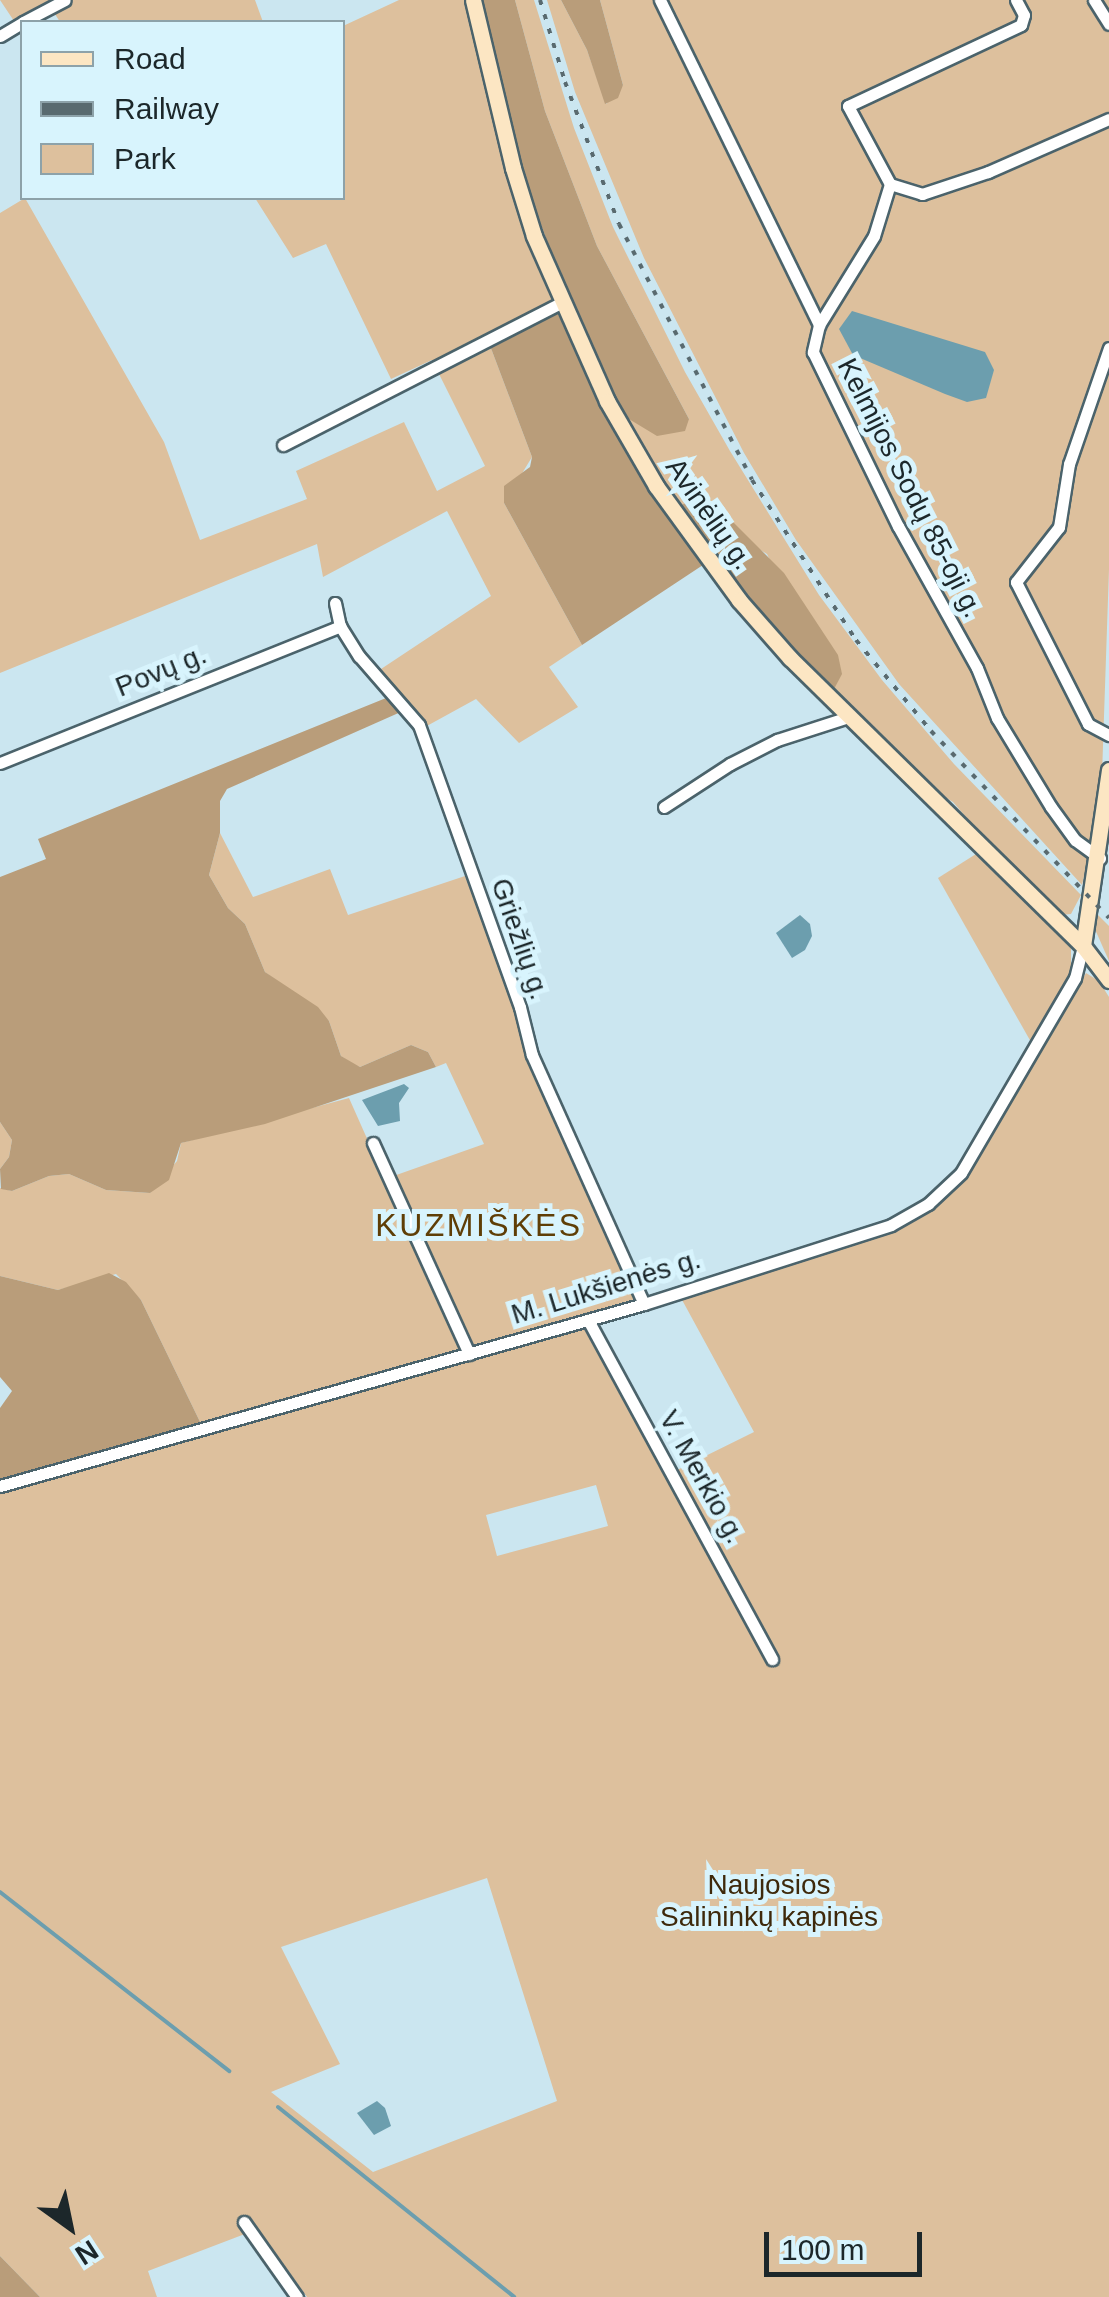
<!DOCTYPE html>
<html>
<head>
<meta charset="utf-8">
<style>
	body { margin:0 }
	#map { position:relative; width:1109px; height:2297px; overflow:hidden; background:#cbe6f0; font-family:Arial,sans-serif }
	div>[style] { position:absolute }
	[style*='--x'] { left:calc(var(--x)*1px); top:calc(var(--y)*1px); width:calc(var(--w)*1px); rotate:calc(var(--a)*1deg) }
	.green>* { inset:0; background:#ddc09d }
	.forest>* { inset:0; background:#b99d7a }
	.water>* { inset:0; background:#6c9eae }
	.stream>* { height:4px; margin:-2px; padding:0 2px; transform-origin:2px; border-radius:2px; background:#6c9eae }
	.roads { filter:drop-shadow(2px 0 #4b636b) drop-shadow(-2px 0 #4b636b) drop-shadow(0 2px #4b636b) drop-shadow(0 -2px #4b636b) }
	.street>* { height:11px; margin:-5.5px; padding:0 5.5px; transform-origin:5.5px; border-radius:5.5px; background:#fff }
	.secondary>* { height:15px; margin:-7.5px; padding:0 7.5px; transform-origin:7.5px; border-radius:7.5px; background:#fce6c3 }
	.rail>* { height:4px; margin-top:-2px; transform-origin:0; background:repeating-linear-gradient(90deg,#596a6f 0 5px,transparent 0 15px) }
	span { translate:-50% -50%; white-space:nowrap; text-align:center; line-height:1.15; -webkit-text-stroke:10px #d8f4fd; paint-order:stroke }
	.street-label { font-size:28px; color:#1c272a }
	.park-label { font-size:28px; color:#3e290b }
	.quarter-label { font-size:32px; color:#5f3e06; letter-spacing:2.5px }
	.legend { position:absolute; left:20px; top:20px; width:325px; height:180px; box-sizing:border-box; background:#d8f4fd; border:2px solid #8da2a9; margin:0; padding:12px 18px; list-style:none; font-size:30px; color:#1c272a }
	.legend li { display:flex; align-items:center; gap:20px; height:50px }
	.legend b { width:50px; border:2px solid #8da2a9 }
	.north { position:absolute; left:20px; top:2177px; width:100px; height:100px; -webkit-text-stroke:8px #d8f4fd; paint-order:stroke; rotate:147deg; font-size:28px; font-weight:700; line-height:40px; text-align:center; color:#1c272a }
	.north::after { content:''; display:block; margin:auto; width:35px; height:45px; background:#1c272a; clip-path:polygon(50% 0,100% 100%,50% 72%,0 100%) }
	.scale { position:absolute; left:764px; top:2232px; width:158px; height:45px; box-sizing:border-box; border:5px solid #1c272a; border-top:0; padding-left:12px; font-size:30px; line-height:35px; white-space:nowrap; color:#1c272a; -webkit-text-stroke:8px #d8f4fd; paint-order:stroke }
</style>
</head>
<body>
<div id="map">
	<div class="green">
		<i style="clip-path:polygon(0 0,255px 0,263px 22px,60px 22px,48px 3px,14px 21px)"></i>
		<i style="clip-path:polygon(399px 0,467px 0,529px 236px,556px 310px,489px 343px,532px 457px,504px 503px,582px 645px,549px 667px,578px 707px,519px 743px,476px 699px,425px 727px,381px 669px,491px 596px,447px 511px,323px 577px,317px 544px,0 673px,0 213px,25px 198px,164px 442px,200px 540px,307px 499px,296px 471px,404px 422px,437px 491px,485px 466px,432px 360px,391px 379px,326px 244px,293px 258px,255px 198px,342px 198px,343px 26px)"></i>
		<i style="clip-path:polygon(515px 0,534px 0,574px 128px,613px 227px,685px 372px,730px 451px,819px 595px,882px 680px,954px 764px,1081px 895px,1071px 914px,1061px 915px,995px 851px,953px 802px,927px 786px,833px 691px,767px 554px,751px 544px,729px 518px,679px 506px,650px 464px,624px 416px,689px 419px,597px 246px,545px 111px)"></i>
		<i style="clip-path:polygon(547px 0,561px 0,587px 50px,606px 104px,623px 85px,600px 0,1109px 0,1109px 569px,1101px 805px,1082px 885px,899px 684px,796px 540px,744px 453px,644px 258px,575px 92px)"></i>
		<i style="clip-path:polygon(220px 833px,253px 897px,330px 869px,348px 915px,465px 876px,515px 1006px,526px 1050px,635px 1299px,202px 1426px,141px 1300px,116px 1274px,58px 1290px,0 1276px,0 1188px,12px 1191px,49px 1176px,69px 1174px,106px 1190px,150px 1193px,177px 1161px,181px 1143px,349px 1098px,385px 1179px,484px 1144px,446px 1063px,436px 1067px,428px 1052px,411px 1045px,360px 1067px,350px 1063px,341px 1056px,329px 1021px,265px 972px,245px 924px,228px 908px,209px 875px)"></i>
		<i style="clip-path:polygon(976px 854px,1071px 948px,1071px 972px,1031px 1042px,938px 878px)"></i>
		<i style="clip-path:polygon(1096px 913px,1109px 926px,1109px 961px,1094px 927px)"></i>
		<i style="clip-path:polygon(evenodd,1086px 973px,1099px 981px,1109px 997px,1109px 2297px,307px 2297px,258px 2229px,148px 2271px,157px 2297px,40px 2297px,0 2256px,0 1493px,584px 1326px,667px 1475px,754px 1432px,681px 1298px,874px 1238px,928px 1211px,961px 1182px,1086px 973px,596px 1485px,608px 1526px,497px 1556px,486px 1515px,596px 1485px,1086px 973px,487px 1878px,557px 2101px,373px 2172px,271px 2092px,340px 2064px,281px 1947px,487px 1878px)"></i>
		<i style="clip-path:polygon(0 1122px,12px 1140px,9px 1157px,0 1169px)"></i>
	</div>
	<div class="forest">
		<i style="clip-path:polygon(480px 0,515px 0,545px 111px,597px 246px,689px 419px,685px 431px,657px 436px,624px 416px,581px 333px,517px 160px)"></i>
		<i style="clip-path:polygon(561px 0,600px 0,623px 85px,618px 98px,605px 104px,587px 50px)"></i>
		<i style="clip-path:polygon(556px 310px,629px 455px,703px 565px,582px 645px,504px 503px,504px 486px,530px 467px,532px 457px,489px 343px)"></i>
		<i style="clip-path:polygon(693px 500px,729px 518px,784px 573px,838px 655px,842px 674px,833px 691px,772px 626px,679px 506px)"></i>
		<i style="clip-path:polygon(391px 696px,403px 711px,227px 789px,220px 801px,220px 833px,209px 875px,228px 908px,245px 924px,265px 972px,318px 1007px,329px 1021px,341px 1056px,360px 1067px,411px 1045px,428px 1052px,436px 1067px,265px 1124px,181px 1143px,169px 1180px,150px 1193px,106px 1190px,69px 1174px,49px 1176px,12px 1191px,1px 1189px,0 1169px,9px 1157px,12px 1140px,0 1122px,0 877px,46px 859px,38px 839px)"></i>
		<i style="clip-path:polygon(109px 1273px,126px 1282px,141px 1300px,202px 1426px,0 1482px,0 1408px,12px 1391px,0 1377px,0 1276px,58px 1290px)"></i>
		<i style="clip-path:polygon(0 2256px,40px 2297px,0 2297px)"></i>
	</div>
	<div class="water">
		<i style="clip-path:polygon(852px 311px,985px 352px,994px 370px,986px 398px,967px 402px,945px 394px,853px 355px,839px 329px)"></i>
		<i style="clip-path:polygon(800px 915px,810px 924px,812px 936px,805px 950px,792px 958px,776px 933px)"></i>
		<i style="clip-path:polygon(404px 1084px,409px 1088px,399px 1103px,400px 1121px,378px 1126px,362px 1100px)"></i>
		<i style="clip-path:polygon(377px 2101px,385px 2108px,391px 2126px,374px 2135px,357px 2113px)"></i>
	</div>
	<div class="stream">
		<i style="--x:0;--y:1892;--w:291;--a:38"></i>
		<i style="--x:278;--y:2107;--w:303;--a:38.8"></i>
	</div>
	<div class="roads">
		<div class="street">
			<i style="--x:660;--y:0;--w:362;--a:63.9"></i>
			<i style="--x:1016;--y:0;--w:17;--a:62"></i>
			<i style="--x:1024;--y:15;--w:10;--a:107"></i>
			<i style="--x:1021;--y:25;--w:191;--a:154.9"></i>
			<i style="--x:848;--y:106;--w:89;--a:61.7"></i>
			<i style="--x:890;--y:184;--w:54;--a:107.1"></i>
			<i style="--x:874;--y:236;--w:105;--a:121.7"></i>
			<i style="--x:819;--y:325;--w:28;--a:103"></i>
			<i style="--x:813;--y:352;--w:194;--a:64"></i>
			<i style="--x:898;--y:526;--w:162;--a:60.9"></i>
			<i style="--x:977;--y:668;--w:54;--a:68.2"></i>
			<i style="--x:997;--y:718;--w:104;--a:58.8"></i>
			<i style="--x:1051;--y:807;--w:41;--a:54"></i>
			<i style="--x:1075;--y:840;--w:31;--a:36"></i>
			<i style="--x:1094;--y:0;--w:28;--a:58"></i>
			<i style="--x:23;--y:22;--w:47;--a:-27.6"></i>
			<i style="--x:0;--y:36;--w:26;--a:-31"></i>
			<i style="--x:890;--y:184;--w:34;--a:17"></i>
			<i style="--x:922;--y:194;--w:70;--a:-18.4"></i>
			<i style="--x:988;--y:172;--w:132;--a:-23.7"></i>
			<i style="--x:1109;--y:348;--w:123;--a:109"></i>
			<i style="--x:1069;--y:464;--w:64;--a:99"></i>
			<i style="--x:1059;--y:527;--w:70;--a:128"></i>
			<i style="--x:1016;--y:582;--w:159;--a:63.1"></i>
			<i style="--x:1088;--y:724;--w:24;--a:28"></i>
			<i style="--x:283;--y:445;--w:311;--a:-27.1"></i>
			<i style="--x:335;--y:603;--w:24;--a:78"></i>
			<i style="--x:340;--y:626;--w:36;--a:58"></i>
			<i style="--x:359;--y:656;--w:91;--a:49"></i>
			<i style="--x:419;--y:725;--w:300;--a:70.3"></i>
			<i style="--x:520;--y:1007;--w:49;--a:76"></i>
			<i style="--x:532;--y:1055;--w:273;--a:65.8"></i>
			<i style="--x:0;--y:763;--w:367;--a:-21.9"></i>
			<i style="--x:664;--y:807;--w:79;--a:-33.1"></i>
			<i style="--x:730;--y:764;--w:53;--a:-27.1"></i>
			<i style="--x:777;--y:740;--w:75;--a:-17.9"></i>
			<i style="--x:373;--y:1143;--w:232;--a:65.5"></i>
			<i style="--x:588;--y:1320;--w:386;--a:61.5"></i>
			<i style="--x:0;--y:1486;--w:669;--a:-15.78"></i>
			<i style="--x:644;--y:1304;--w:259;--a:-17.7"></i>
			<i style="--x:891;--y:1225;--w:43;--a:-29.6"></i>
			<i style="--x:928;--y:1204;--w:45;--a:-43.2"></i>
			<i style="--x:961;--y:1173;--w:226;--a:-59.7"></i>
			<i style="--x:1075;--y:978;--w:33;--a:-76"></i>
			<i style="--x:244;--y:2222;--w:92;--a:54.8"></i>
		</div>
		<div class="secondary">
			<i style="--x:473;--y:0;--w:173;--a:76.6"></i>
			<i style="--x:513;--y:168;--w:71;--a:72.8"></i>
			<i style="--x:534;--y:236;--w:180;--a:66.1"></i>
			<i style="--x:607;--y:401;--w:98;--a:60"></i>
			<i style="--x:656;--y:486;--w:141;--a:53.9"></i>
			<i style="--x:739;--y:600;--w:77;--a:48.7"></i>
			<i style="--x:790;--y:658;--w:411;--a:44.5"></i>
			<i style="--x:1083;--y:946;--w:43;--a:52.6"></i>
			<i style="--x:1083;--y:946;--w:178;--a:-81.6"></i>
		</div>
	</div>
	<div class="rail">
		<i style="--x:540;--y:0;--w:86;--a:73"></i>
		<i style="--x:565;--y:82;--w:152;--a:69.2"></i>
		<i style="--x:619;--y:224;--w:288;--a:62.5"></i>
		<i style="--x:752;--y:480;--w:191;--a:57"></i>
		<i style="--x:856;--y:640;--w:118;--a:50.5"></i>
		<i style="--x:931;--y:731;--w:258;--a:46.4"></i>
	</div>
	<div class="street-label">
		<span style="left:910px;top:488px;rotate:63deg">Kelmijos Sodų 85-oji g.</span>
		<span style="left:709px;top:514px;rotate:55deg">Avinėlių g.</span>
		<span style="left:161px;top:671px;rotate:-22deg">Povų g.</span>
		<span style="left:520px;top:939px;rotate:71deg">Griežlių g.</span>
		<span style="left:606px;top:1287px;rotate:-17deg">M. Lukšienės g.</span>
		<span style="left:702px;top:1477px;rotate:61deg">V. Merkio g.</span>
	</div>
	<div class="park-label">
		<span style="left:769px;top:1901px">Naujosios<br>Salininkų kapinės</span>
	</div>
	<div class="quarter-label">
		<span style="left:479px;top:1225px">KUZMIŠKĖS</span>
	</div>
	<ul class="legend">
	<li><b style="height:12px;background:#fce6c3"></b>Road</li>
	<li><b style="height:12px;background:#596a6f"></b>Railway</li>
	<li><b style="height:28px;background:#ddc09d"></b>Park</li>
	</ul>
	<div class="north">N</div>
	<div class="scale">100 m</div>
</div>
</body>
</html>
